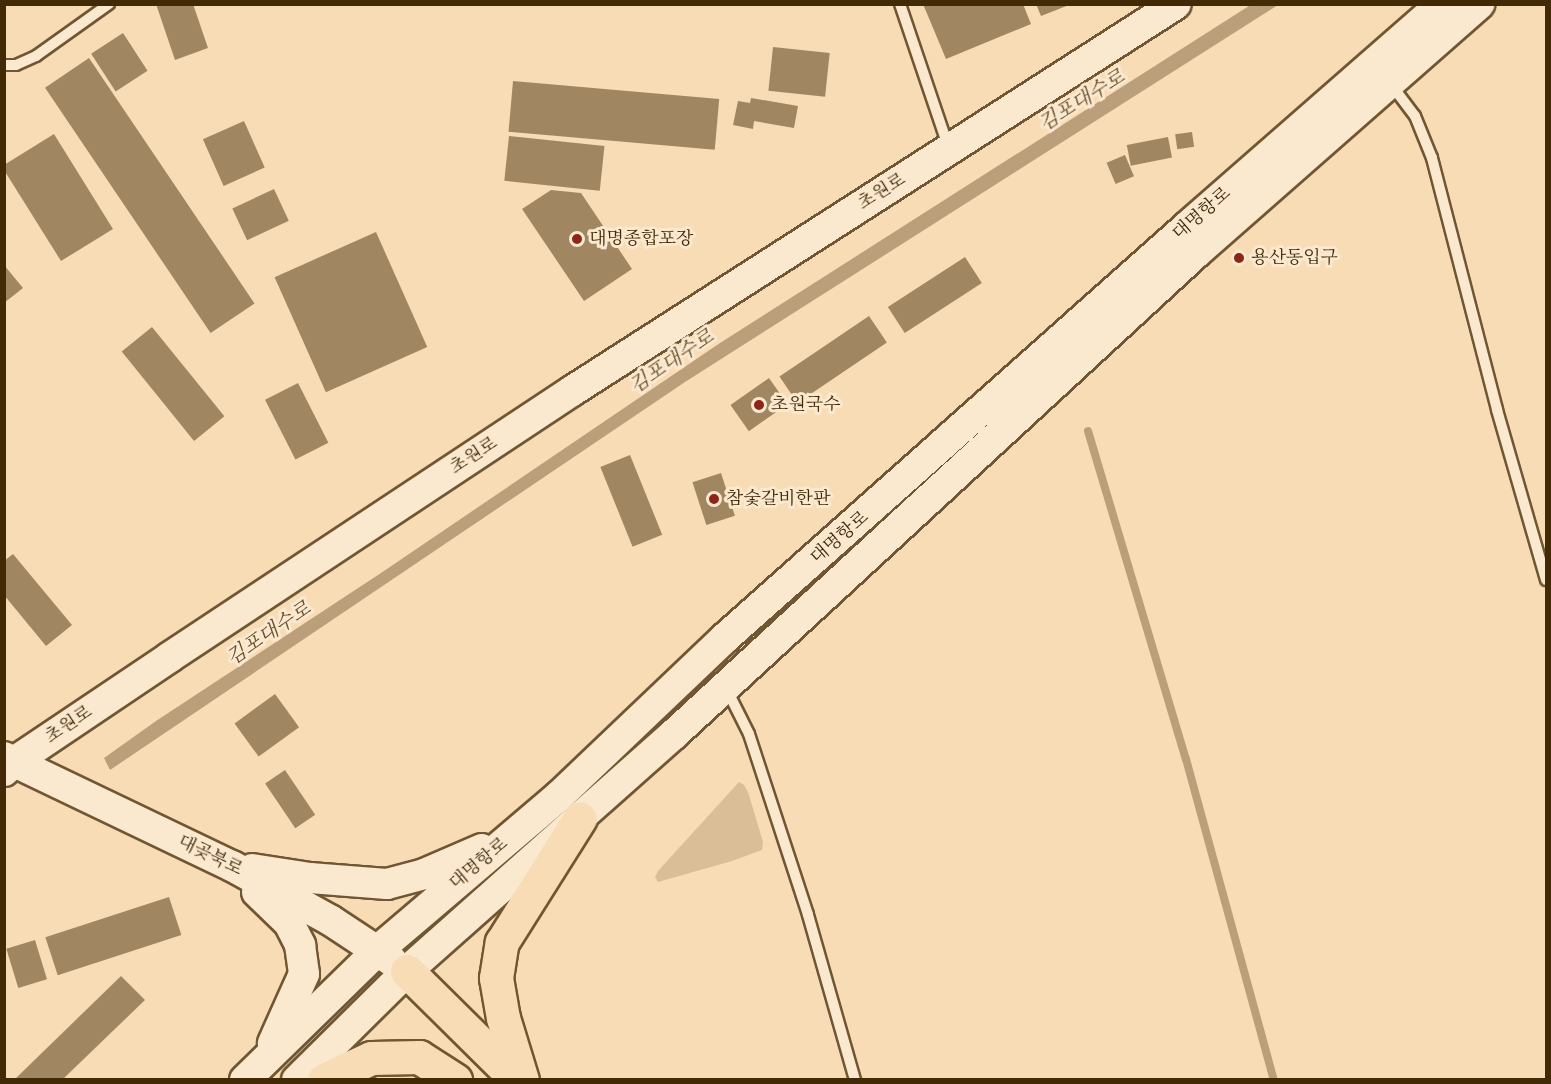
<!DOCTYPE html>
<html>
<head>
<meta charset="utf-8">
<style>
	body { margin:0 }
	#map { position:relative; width:1551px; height:1084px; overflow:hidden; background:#f8dcb5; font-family:"Libre Bodoni","Noto Serif KR",serif }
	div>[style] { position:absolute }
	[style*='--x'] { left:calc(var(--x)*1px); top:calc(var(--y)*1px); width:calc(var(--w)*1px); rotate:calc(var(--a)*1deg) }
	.green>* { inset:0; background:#d9be97 }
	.water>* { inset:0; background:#ba9f7a }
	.stream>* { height:8px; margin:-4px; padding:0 4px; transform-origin:4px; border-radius:4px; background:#ba9f7a }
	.building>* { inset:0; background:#a18761; transform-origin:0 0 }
	.roads { filter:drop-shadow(2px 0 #705632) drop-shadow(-2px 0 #705632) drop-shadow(0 2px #705632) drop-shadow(0 -2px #705632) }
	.lane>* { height:10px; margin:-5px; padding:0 5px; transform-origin:5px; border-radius:5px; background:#fae8cf }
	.secondary>* { height:30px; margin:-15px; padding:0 15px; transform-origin:15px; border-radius:15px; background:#fae8cf }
	.highway>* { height:33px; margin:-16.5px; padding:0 16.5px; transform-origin:16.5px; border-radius:16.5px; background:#f8dcb5 }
	.dots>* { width:16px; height:16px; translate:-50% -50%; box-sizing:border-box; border:3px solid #fae8cf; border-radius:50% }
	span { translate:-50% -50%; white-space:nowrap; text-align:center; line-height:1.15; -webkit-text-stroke:6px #fae8cf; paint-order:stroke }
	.street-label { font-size:18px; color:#422a07 }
	.poi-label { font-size:18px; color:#422a07 }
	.left { translate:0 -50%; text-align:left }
	.water-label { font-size:20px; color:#664d2a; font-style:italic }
	.frame { position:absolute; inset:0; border:6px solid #422a07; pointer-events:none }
</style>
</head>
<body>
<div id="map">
	<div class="green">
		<i style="clip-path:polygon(739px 782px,744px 785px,748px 792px,763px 842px,762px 850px,732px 861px,658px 882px,655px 877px,658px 871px)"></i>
	</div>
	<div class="water">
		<i style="clip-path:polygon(1252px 4px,1278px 5px,685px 382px,110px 770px,104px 758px,156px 721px,381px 573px,720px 343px)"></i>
	</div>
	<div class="stream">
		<i style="--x:1088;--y:431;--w:342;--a:73.4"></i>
		<i style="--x:1186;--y:759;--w:333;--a:74.7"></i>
	</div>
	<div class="building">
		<i style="clip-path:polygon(156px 4px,193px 4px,208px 48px,175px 60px)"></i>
		<i style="clip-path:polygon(923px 4px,1023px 4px,1031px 24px,946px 59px)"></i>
		<i style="clip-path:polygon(1036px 4px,1069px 4px,1069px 5px,1041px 16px)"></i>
		<i style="left:123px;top:33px;width:45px;height:38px;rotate:57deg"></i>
		<i style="left:773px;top:47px;width:57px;height:44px;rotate:6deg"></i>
		<i style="left:89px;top:58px;width:296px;height:53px;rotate:56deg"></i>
		<i style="left:513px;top:81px;width:207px;height:51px;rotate:5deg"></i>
		<i style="clip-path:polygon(751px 98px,798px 106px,794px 128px,754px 121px,753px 129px,733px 125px,738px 101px,750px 103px)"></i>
		<i style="left:244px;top:121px;width:51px;height:45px;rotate:66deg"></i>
		<i style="left:1192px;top:132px;width:15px;height:17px;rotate:82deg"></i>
		<i style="clip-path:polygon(54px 134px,113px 229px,61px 261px,4px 170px,4px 165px)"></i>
		<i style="left:509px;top:136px;width:96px;height:45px;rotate:6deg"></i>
		<i style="left:1168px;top:137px;width:21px;height:42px;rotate:79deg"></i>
		<i style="left:1125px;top:155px;width:23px;height:20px;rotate:67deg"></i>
		<i style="left:274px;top:189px;width:35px;height:46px;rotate:65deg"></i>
		<i style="clip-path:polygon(551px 190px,581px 193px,632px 269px,584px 301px,522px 209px)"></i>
		<i style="left:376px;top:232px;width:126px;height:111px;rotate:66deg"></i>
		<i style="left:965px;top:257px;width:31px;height:92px;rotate:57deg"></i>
		<i style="clip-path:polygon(4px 265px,23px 288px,4px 303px)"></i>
		<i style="left:869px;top:316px;width:32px;height:108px;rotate:56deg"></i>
		<i style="left:152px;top:327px;width:115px;height:39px;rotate:51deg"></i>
		<i style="left:769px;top:378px;width:32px;height:47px;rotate:55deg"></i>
		<i style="left:298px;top:383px;width:67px;height:37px;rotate:63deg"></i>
		<i style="left:630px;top:455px;width:86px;height:32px;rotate:68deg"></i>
		<i style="left:721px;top:473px;width:45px;height:30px;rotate:72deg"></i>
		<i style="clip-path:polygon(13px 554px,72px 625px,46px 646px,4px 595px,4px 561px)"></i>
		<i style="left:275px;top:694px;width:41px;height:50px;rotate:54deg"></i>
		<i style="left:285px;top:770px;width:54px;height:24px;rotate:56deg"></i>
		<i style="left:169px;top:897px;width:40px;height:130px;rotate:72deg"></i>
		<i style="left:35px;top:940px;width:41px;height:30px;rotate:73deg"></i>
		<i style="clip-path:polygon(121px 976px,145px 1000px,62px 1080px,14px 1080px)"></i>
	</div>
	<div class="roads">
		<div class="lane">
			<i style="--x:900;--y:4;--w:150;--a:71.3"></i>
			<i style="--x:4;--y:65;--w:12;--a:0"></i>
			<i style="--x:16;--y:65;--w:22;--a:-24"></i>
			<i style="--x:36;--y:56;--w:90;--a:-35.5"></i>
			<i style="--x:1390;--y:83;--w:41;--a:52.9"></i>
			<i style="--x:1415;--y:116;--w:45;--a:68"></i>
			<i style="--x:1432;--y:158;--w:260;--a:75.5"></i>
			<i style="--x:1497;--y:410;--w:177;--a:73.9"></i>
			<i style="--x:727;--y:690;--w:49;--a:63.4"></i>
			<i style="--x:749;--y:734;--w:190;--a:71.9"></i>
			<i style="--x:808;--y:915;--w:172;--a:74.1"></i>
		</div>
		<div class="secondary">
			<i style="--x:4;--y:757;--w:253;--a:25.6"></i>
			<i style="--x:232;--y:866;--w:112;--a:28.9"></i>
			<i style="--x:330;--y:920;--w:74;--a:33.5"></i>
			<i style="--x:4;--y:771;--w:13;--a:-42"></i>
			<i style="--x:14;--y:762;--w:188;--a:-33.9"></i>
			<i style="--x:170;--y:657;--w:482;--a:-33.5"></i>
			<i style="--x:572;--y:391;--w:717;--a:-32.65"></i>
			<i style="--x:252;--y:869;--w:59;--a:8.8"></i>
			<i style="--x:310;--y:878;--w:77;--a:4.5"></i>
			<i style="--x:387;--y:884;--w:38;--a:-15"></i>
			<i style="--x:424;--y:874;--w:63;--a:-23.3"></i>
			<i style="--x:257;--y:892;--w:45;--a:44.1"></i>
			<i style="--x:289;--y:923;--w:25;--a:63"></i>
			<i style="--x:300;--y:945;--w:29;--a:82"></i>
			<i style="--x:304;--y:974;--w:76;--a:114.2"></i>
			<i style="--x:245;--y:1080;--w:185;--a:-44.3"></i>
			<i style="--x:377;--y:951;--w:238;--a:-40.4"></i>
			<i style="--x:558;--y:797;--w:231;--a:-43.6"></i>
			<i style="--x:725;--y:638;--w:620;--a:-41.66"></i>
			<i style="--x:1188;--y:226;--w:337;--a:-41.2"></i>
			<i style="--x:297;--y:1080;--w:155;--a:-44.7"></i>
			<i style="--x:407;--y:971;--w:356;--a:-41.6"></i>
			<i style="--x:673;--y:735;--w:713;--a:-42.67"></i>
			<i style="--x:1197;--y:252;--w:376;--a:-41.3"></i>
		</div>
		<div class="highway">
			<i style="--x:407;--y:971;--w:155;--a:44.7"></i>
			<i style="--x:324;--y:1080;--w:52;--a:-25.1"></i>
			<i style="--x:371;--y:1058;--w:48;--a:-1.2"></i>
			<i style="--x:419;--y:1057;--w:43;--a:32.6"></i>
			<i style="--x:522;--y:1080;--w:65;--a:-107"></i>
			<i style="--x:503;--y:1018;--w:41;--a:-99.9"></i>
			<i style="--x:496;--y:978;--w:36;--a:-81"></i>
			<i style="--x:502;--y:942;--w:146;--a:-57.8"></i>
		</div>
	</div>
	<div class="dots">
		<i style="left:577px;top:239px;background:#8f2418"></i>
		<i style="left:1239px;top:258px;background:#8f2418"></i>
		<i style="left:759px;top:405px;background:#8f2418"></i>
		<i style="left:714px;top:499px;background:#8f2418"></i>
	</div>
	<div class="street-label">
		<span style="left:882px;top:192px;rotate:-32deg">초원로</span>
		<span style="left:1202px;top:214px;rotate:-41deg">대명항로</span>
		<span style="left:474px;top:456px;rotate:-33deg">초원로</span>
		<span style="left:840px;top:538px;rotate:-41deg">대명항로</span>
		<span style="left:69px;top:725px;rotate:-34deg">초원로</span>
		<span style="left:210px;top:856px;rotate:26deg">대곶북로</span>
		<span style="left:479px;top:864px;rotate:-40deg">대명항로</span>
	</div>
	<div class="poi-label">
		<span class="left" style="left:589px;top:239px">대명종합포장</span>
		<span class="left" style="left:1251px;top:258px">용산동입구</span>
		<span class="left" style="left:771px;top:405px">초원국수</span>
		<span class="left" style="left:726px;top:499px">참숯갈비한판</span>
	</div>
	<div class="water-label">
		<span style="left:1082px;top:101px;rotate:-32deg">김포대수로</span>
		<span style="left:672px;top:362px;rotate:-34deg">김포대수로</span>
		<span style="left:269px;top:634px;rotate:-34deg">김포대수로</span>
	</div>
	<div class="frame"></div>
</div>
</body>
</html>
